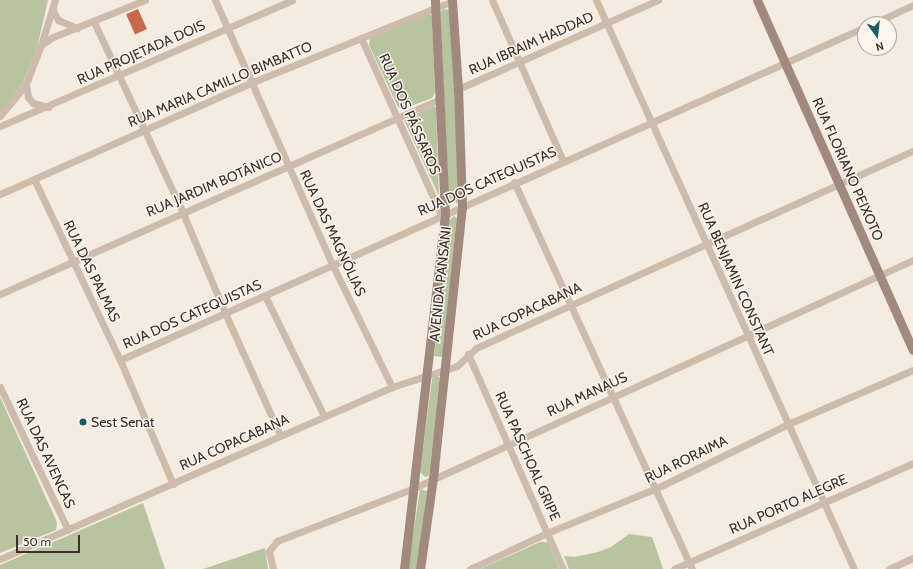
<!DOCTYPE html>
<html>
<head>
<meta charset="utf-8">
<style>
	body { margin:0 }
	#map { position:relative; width:913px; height:569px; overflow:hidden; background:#f4ebe1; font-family:Cabin,sans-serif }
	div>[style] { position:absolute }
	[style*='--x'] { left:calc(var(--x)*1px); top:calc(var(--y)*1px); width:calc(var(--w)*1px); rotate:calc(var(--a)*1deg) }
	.green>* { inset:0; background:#b8c4a0 }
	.building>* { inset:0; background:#c8694b; transform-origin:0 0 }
	.street>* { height:7px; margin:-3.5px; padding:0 3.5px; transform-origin:3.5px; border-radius:3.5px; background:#cdbbac }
	.secondary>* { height:9px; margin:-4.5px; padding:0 4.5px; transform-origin:4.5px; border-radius:4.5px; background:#a18a7d }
	.dots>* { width:11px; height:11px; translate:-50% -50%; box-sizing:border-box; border:2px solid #fbf5ee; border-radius:50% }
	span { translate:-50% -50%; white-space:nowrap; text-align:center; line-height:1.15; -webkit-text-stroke:3px #fbf5ee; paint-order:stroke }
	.street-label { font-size:14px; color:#3b302b }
	.poi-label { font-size:14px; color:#3b302b }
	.left { translate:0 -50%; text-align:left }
	.north { position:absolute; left:857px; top:16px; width:40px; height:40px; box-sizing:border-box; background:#fbf5ee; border:1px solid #aea6a0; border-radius:50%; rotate:165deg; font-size:11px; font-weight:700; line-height:16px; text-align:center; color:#3b302b }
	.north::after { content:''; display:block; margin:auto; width:14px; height:18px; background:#1f5a5e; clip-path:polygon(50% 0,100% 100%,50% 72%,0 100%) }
	.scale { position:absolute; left:16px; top:535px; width:64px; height:18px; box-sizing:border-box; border:2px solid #3b302b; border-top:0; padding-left:5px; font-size:12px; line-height:14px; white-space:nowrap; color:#3b302b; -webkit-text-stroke:3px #fbf5ee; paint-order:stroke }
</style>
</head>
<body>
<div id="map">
	<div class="green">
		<i style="clip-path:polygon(0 0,48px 0,37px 48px,23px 83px,0 113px)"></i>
		<i style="clip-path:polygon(443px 9px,449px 10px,455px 89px,458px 202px,456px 203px,449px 199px,440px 13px)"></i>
		<i style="clip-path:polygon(428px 13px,432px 16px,435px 93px,432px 98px,403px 109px,398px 107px,369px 45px,370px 38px)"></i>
		<i style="clip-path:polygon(434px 106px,436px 108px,439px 196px,404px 120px)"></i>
		<i style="clip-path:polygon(454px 216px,457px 218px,443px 357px,434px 356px,449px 221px)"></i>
		<i style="clip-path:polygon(437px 376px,440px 378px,429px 476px,425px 477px,420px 472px,432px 379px)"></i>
		<i style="clip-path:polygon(0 397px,57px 522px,56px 530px,0 553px)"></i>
		<i style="clip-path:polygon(420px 489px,427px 491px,417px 569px,408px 569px)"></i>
		<i style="clip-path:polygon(143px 503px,165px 569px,0 569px,0 565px)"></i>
		<i style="clip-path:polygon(629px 534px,652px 537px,663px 569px,569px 569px,564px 556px,574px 557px,598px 552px,611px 547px)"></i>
		<i style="clip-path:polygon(540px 542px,548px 542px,559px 569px,480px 569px)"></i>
		<i style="clip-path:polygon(265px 548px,268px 569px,203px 569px,221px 563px)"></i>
	</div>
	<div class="building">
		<i style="left:138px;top:9px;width:22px;height:13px;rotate:66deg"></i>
	</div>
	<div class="street">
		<i style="--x:215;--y:0;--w:291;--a:66.1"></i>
		<i style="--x:333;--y:266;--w:135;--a:64"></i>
		<i style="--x:492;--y:0;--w:176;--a:66.2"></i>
		<i style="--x:596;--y:0;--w:625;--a:65.61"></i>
		<i style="--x:52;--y:9;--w:13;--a:61"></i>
		<i style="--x:58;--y:20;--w:21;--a:23"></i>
		<i style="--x:94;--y:22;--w:208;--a:65"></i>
		<i style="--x:182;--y:211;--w:111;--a:67.1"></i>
		<i style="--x:225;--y:313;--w:134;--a:65.7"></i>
		<i style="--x:872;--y:24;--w:45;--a:-24.9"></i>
		<i style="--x:361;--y:38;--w:199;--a:65.6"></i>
		<i style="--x:41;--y:45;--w:14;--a:-34"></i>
		<i style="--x:53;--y:37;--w:99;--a:-21.9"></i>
		<i style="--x:26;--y:84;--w:13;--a:81"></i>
		<i style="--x:28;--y:97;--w:8;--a:50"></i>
		<i style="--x:33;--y:103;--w:16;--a:15"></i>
		<i style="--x:458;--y:89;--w:219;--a:-24"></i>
		<i style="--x:0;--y:116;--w:41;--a:-50.9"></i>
		<i style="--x:26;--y:84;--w:42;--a:-69"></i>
		<i style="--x:41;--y:45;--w:47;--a:-72.7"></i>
		<i style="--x:0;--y:126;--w:318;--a:-23.3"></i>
		<i style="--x:34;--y:179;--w:200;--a:64.6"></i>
		<i style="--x:120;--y:360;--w:135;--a:66.9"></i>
		<i style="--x:514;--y:182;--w:426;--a:65.3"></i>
		<i style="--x:0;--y:194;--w:277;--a:-23.9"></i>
		<i style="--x:253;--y:82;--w:215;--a:-22.1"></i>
		<i style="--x:0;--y:294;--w:481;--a:-23.9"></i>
		<i style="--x:265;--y:296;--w:134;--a:63.8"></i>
		<i style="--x:468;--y:354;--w:235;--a:66.2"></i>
		<i style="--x:120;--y:360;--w:816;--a:-24.08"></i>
		<i style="--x:0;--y:387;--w:158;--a:64.6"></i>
		<i style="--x:0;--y:559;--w:428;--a:-23.7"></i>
		<i style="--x:392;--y:387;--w:68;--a:-17.9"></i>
		<i style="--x:457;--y:366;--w:26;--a:-43"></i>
		<i style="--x:476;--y:348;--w:479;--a:-24.3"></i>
		<i style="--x:273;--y:569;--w:18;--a:-103"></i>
		<i style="--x:269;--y:551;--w:13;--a:-51"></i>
		<i style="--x:277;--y:541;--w:147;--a:-21.1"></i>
		<i style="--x:414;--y:488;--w:549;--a:-24.56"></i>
		<i style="--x:470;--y:569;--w:87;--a:-25.1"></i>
		<i style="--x:549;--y:532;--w:117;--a:-22.2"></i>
		<i style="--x:657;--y:488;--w:146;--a:-26"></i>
		<i style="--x:788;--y:424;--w:136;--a:-23.4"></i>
		<i style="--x:674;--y:569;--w:261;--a:-23.9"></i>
		<i style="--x:889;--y:569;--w:26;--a:-25"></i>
	</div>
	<div class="secondary">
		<i style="--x:757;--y:0;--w:383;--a:66"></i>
		<i style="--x:404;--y:569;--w:357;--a:-83.4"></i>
		<i style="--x:445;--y:214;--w:214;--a:-92.7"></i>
		<i style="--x:420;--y:569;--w:92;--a:-81.9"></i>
		<i style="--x:433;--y:478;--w:273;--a:-83.9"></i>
		<i style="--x:462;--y:207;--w:118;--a:-91.9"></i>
		<i style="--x:458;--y:89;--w:89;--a:-93.9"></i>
	</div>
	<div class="dots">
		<i style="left:83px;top:422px;background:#1f5a5e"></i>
	</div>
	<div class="street-label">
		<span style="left:531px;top:43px;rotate:-24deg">RUA IBRAIM HADDAD</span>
		<span style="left:141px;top:52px;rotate:-24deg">RUA PROJETADA DOIS</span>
		<span style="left:220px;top:84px;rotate:-23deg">RUA MARIA CAMILLO BIMBATTO</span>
		<span style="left:410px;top:114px;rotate:66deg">RUA DOS PÁSSAROS</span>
		<span style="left:848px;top:169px;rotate:66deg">RUA FLORIANO PEIXOTO</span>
		<span style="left:487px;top:181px;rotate:-24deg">RUA DOS CATEQUISTAS</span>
		<span style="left:214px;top:184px;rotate:-23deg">RUA JARDIM BOTÂNICO</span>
		<span style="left:333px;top:233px;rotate:65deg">RUA DAS MAGNÓLIAS</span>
		<span style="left:92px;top:271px;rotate:64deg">RUA DAS PALMAS</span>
		<span style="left:736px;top:279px;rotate:66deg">RUA BENJAMIN CONSTANT</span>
		<span style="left:440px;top:284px;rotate:-84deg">AVENIDA PANSANI</span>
		<span style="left:527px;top:311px;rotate:-25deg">RUA COPACABANA</span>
		<span style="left:192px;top:314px;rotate:-24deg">RUA DOS CATEQUISTAS</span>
		<span style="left:587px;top:394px;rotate:-25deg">RUA MANAUS</span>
		<span style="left:234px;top:442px;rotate:-24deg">RUA COPACABANA</span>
		<span style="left:46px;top:453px;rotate:65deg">RUA DAS AVENCAS</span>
		<span style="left:528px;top:456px;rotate:66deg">RUA PASCHOAL GRIPE</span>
		<span style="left:686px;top:459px;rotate:-26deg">RUA RORAIMA</span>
		<span style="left:788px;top:504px;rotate:-24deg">RUA PORTO ALEGRE</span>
	</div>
	<div class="poi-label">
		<span class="left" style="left:91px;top:422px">Sest Senat</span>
	</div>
	<div class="north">N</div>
	<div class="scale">50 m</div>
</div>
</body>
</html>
